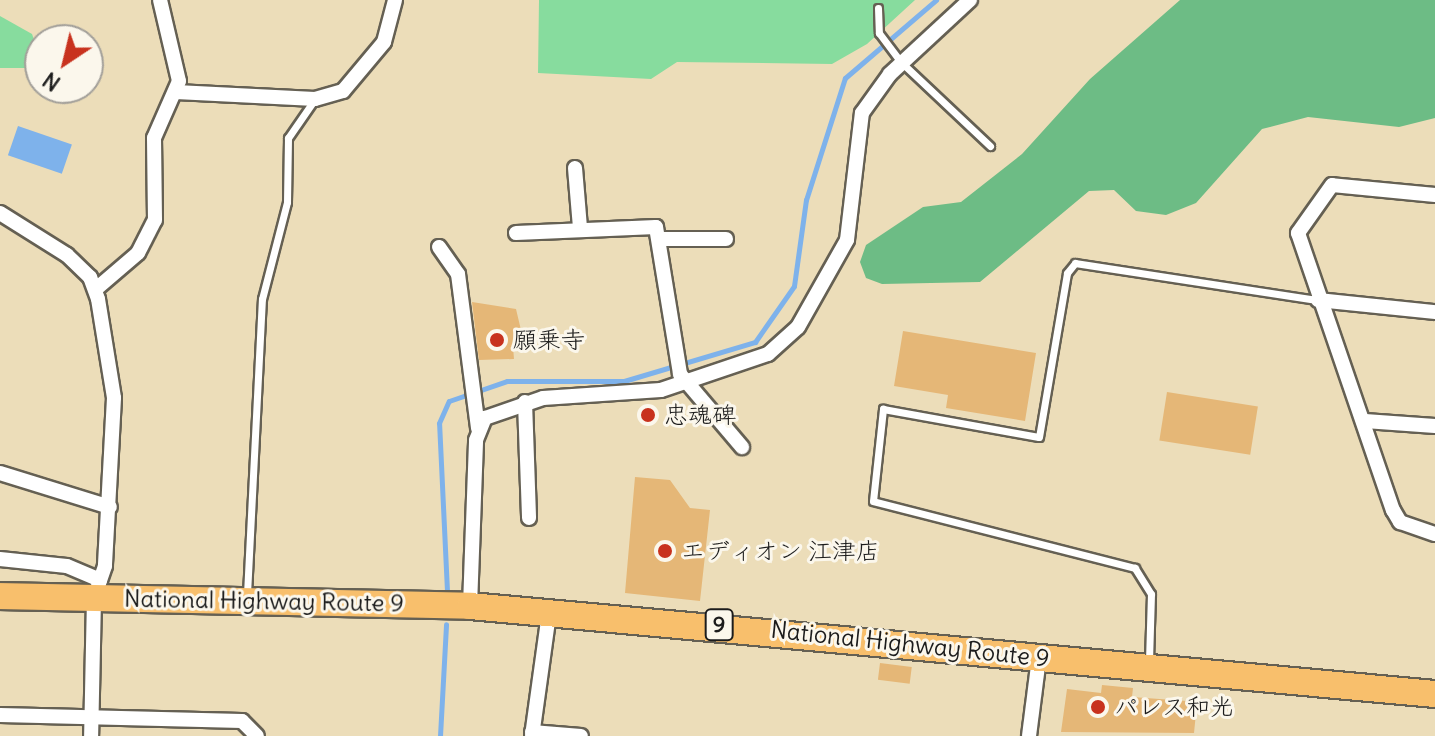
<!DOCTYPE html>
<html>
<head>
<meta charset="utf-8">
<style>
	body { margin:0 }
	#map { position:relative; width:1435px; height:736px; overflow:hidden; background:#ecddb9; font-family:Delius,"Klee One",sans-serif }
	div>[style] { position:absolute }
	[style*='--x'] { left:calc(var(--x)*1px); top:calc(var(--y)*1px); width:calc(var(--w)*1px); rotate:calc(var(--a)*1deg) }
	.green>* { inset:0; background:#87dc9e }
	.forest>* { inset:0; background:#6dbc85 }
	.water>* { inset:0; background:#7eb2eb; transform-origin:0 0 }
	.stream>* { height:5px; margin:-2.5px; padding:0 2.5px; transform-origin:2.5px; border-radius:2.5px; background:#7eb2eb }
	.building>* { inset:0; background:#e5b777; transform-origin:0 0 }
	.roads { filter:drop-shadow(2px 0 #656053) drop-shadow(-2px 0 #656053) drop-shadow(0 2px #656053) drop-shadow(0 -2px #656053) }
	.lane>* { height:7px; margin:-3.5px; padding:0 3.5px; transform-origin:3.5px; border-radius:3.5px; background:#fff }
	.street>* { height:14px; margin:-7px; padding:0 7px; transform-origin:7px; border-radius:7px; background:#fff }
	.highway>* { height:26px; margin:-13px; padding:0 13px; transform-origin:13px; border-radius:13px; background:#f8bf6c }
	.dots>* { width:22px; height:22px; translate:-50% -50%; box-sizing:border-box; border:4px solid #fbf7ec; border-radius:50% }
	span { translate:-50% -50%; white-space:nowrap; text-align:center; line-height:1.15; -webkit-text-stroke:6px #fbf7ec; paint-order:stroke }
	.shield-label span { padding:2px 6px; background:#fbf7ec; border:2px solid; border-radius:6px; -webkit-text-stroke-width:0 }
	.shield-label { font-size:22px; color:#1c1c1c; font-weight:700 }
	.poi-label { font-size:24px; color:#1c1c1c }
	.left { translate:0 -50%; text-align:left }
	.street-label { font-size:24px; color:#1c1c1c }
	.north { position:absolute; left:24px; top:24px; width:80px; height:80px; box-sizing:border-box; background:#fbf7ec; border:2px solid #a29f99; border-radius:50%; rotate:215deg; font-size:22px; font-weight:700; line-height:32px; text-align:center; color:#1c1c1c }
	.north::after { content:''; display:block; margin:auto; width:28px; height:36px; background:#c8321e; clip-path:polygon(50% 0,100% 100%,50% 72%,0 100%) }
</style>
</head>
<body>
<div id="map">
	<div class="green">
		<i style="clip-path:polygon(539px 0,915px 0,867px 44px,832px 64px,677px 62px,651px 79px,538px 73px)"></i>
		<i style="clip-path:polygon(0 16px,32px 34px,38px 51px,28px 68px,0 68px)"></i>
	</div>
	<div class="forest">
		<i style="clip-path:polygon(1180px 0,1435px 0,1435px 118px,1399px 127px,1308px 117px,1262px 129px,1196px 203px,1166px 215px,1136px 211px,1114px 190px,1089px 191px,980px 282px,882px 284px,866px 278px,860px 262px,866px 245px,923px 207px,961px 202px,1022px 154px,1090px 79px)"></i>
	</div>
	<div class="water">
		<i style="left:18px;top:126px;width:57px;height:31px;rotate:19deg"></i>
	</div>
	<div class="stream">
		<i style="--x:447;--y:591;--w:168;--a:-92.7"></i>
		<i style="--x:439;--y:423;--w:24;--a:-66"></i>
		<i style="--x:449;--y:401;--w:61;--a:-19"></i>
		<i style="--x:507;--y:381;--w:117;--a:0"></i>
		<i style="--x:624;--y:381;--w:137;--a:-16.6"></i>
		<i style="--x:755;--y:342;--w:68;--a:-55.1"></i>
		<i style="--x:794;--y:286;--w:87;--a:-82.1"></i>
		<i style="--x:806;--y:200;--w:128;--a:-72.3"></i>
		<i style="--x:845;--y:78;--w:120;--a:-40.6"></i>
		<i style="--x:440;--y:736;--w:112;--a:-86.9"></i>
	</div>
	<div class="building">
		<i style="clip-path:polygon(472px 302px,516px 309px,525px 347px,513px 347px,514px 359px,479px 360px)"></i>
		<i style="clip-path:polygon(903px 331px,1036px 353px,1025px 421px,946px 408px,948px 395px,894px 386px)"></i>
		<i style="left:1167px;top:392px;width:92px;height:49px;rotate:9deg"></i>
		<i style="clip-path:polygon(635px 477px,670px 480px,690px 508px,710px 510px,700px 601px,625px 593px)"></i>
		<i style="left:880px;top:663px;width:32px;height:17px;rotate:7deg"></i>
		<i style="clip-path:polygon(1102px 685px,1133px 688px,1132px 697px,1187px 701px,1196px 713px,1194px 733px,1061px 732px,1067px 689px,1101px 693px)"></i>
	</div>
	<div class="roads">
		<div class="lane">
			<i style="--x:878;--y:8;--w:25;--a:88"></i>
			<i style="--x:879;--y:33;--w:38;--a:53"></i>
			<i style="--x:902;--y:63;--w:121;--a:43.3"></i>
			<i style="--x:247;--y:594;--w:295;--a:-87.1"></i>
			<i style="--x:262;--y:299;--w:100;--a:-75.5"></i>
			<i style="--x:287;--y:202;--w:64;--a:-89.1"></i>
			<i style="--x:288;--y:138;--w:47;--a:-55.3"></i>
			<i style="--x:1149;--y:661;--w:67;--a:-88.3"></i>
			<i style="--x:1151;--y:594;--w:31;--a:-122"></i>
			<i style="--x:1135;--y:568;--w:270;--a:-165.7"></i>
			<i style="--x:873;--y:501;--w:93;--a:-83.8"></i>
			<i style="--x:883;--y:409;--w:158;--a:10.2"></i>
			<i style="--x:1039;--y:437;--w:166;--a:-80.3"></i>
			<i style="--x:1067;--y:273;--w:13;--a:-51"></i>
			<i style="--x:1075;--y:263;--w:246;--a:8.7"></i>
		</div>
		<div class="street">
			<i style="--x:176;--y:92;--w:139;--a:2.9"></i>
			<i style="--x:315;--y:99;--w:29;--a:-16"></i>
			<i style="--x:343;--y:91;--w:64;--a:-50.1"></i>
			<i style="--x:384;--y:42;--w:43;--a:-75.3"></i>
			<i style="--x:575;--y:168;--w:60;--a:85.2"></i>
			<i style="--x:1435;--y:195;--w:103;--a:-174.5"></i>
			<i style="--x:1332;--y:185;--w:59;--a:125.3"></i>
			<i style="--x:1298;--y:233;--w:293;--a:71.1"></i>
			<i style="--x:1393;--y:510;--w:14;--a:60"></i>
			<i style="--x:1400;--y:522;--w:37;--a:19"></i>
			<i style="--x:0;--y:213;--w:79;--a:32.1"></i>
			<i style="--x:67;--y:255;--w:32;--a:44"></i>
			<i style="--x:90;--y:277;--w:23;--a:70"></i>
			<i style="--x:98;--y:299;--w:100;--a:80.8"></i>
			<i style="--x:114;--y:398;--w:168;--a:93.1"></i>
			<i style="--x:105;--y:566;--w:34;--a:109"></i>
			<i style="--x:94;--y:598;--w:138;--a:91.2"></i>
			<i style="--x:516;--y:233;--w:140;--a:-2.5"></i>
			<i style="--x:656;--y:227;--w:149;--a:80.7"></i>
			<i style="--x:680;--y:374;--w:96;--a:49.7"></i>
			<i style="--x:661;--y:239;--w:65;--a:0"></i>
			<i style="--x:439;--y:247;--w:33;--a:55"></i>
			<i style="--x:458;--y:274;--w:156;--a:82.6"></i>
			<i style="--x:96;--y:289;--w:55;--a:-40.6"></i>
			<i style="--x:138;--y:253;--w:37;--a:-63"></i>
			<i style="--x:155;--y:220;--w:82;--a:-90.7"></i>
			<i style="--x:154;--y:138;--w:62;--a:-66.3"></i>
			<i style="--x:179;--y:81;--w:83;--a:-103.2"></i>
			<i style="--x:1318;--y:300;--w:118;--a:5.9"></i>
			<i style="--x:525;--y:402;--w:116;--a:88"></i>
			<i style="--x:1365;--y:421;--w:70;--a:4.1"></i>
			<i style="--x:0;--y:473;--w:115;--a:17.2"></i>
			<i style="--x:0;--y:559;--w:67;--a:6"></i>
			<i style="--x:67;--y:566;--w:36;--a:23"></i>
			<i style="--x:470;--y:606;--w:166;--a:-87.9"></i>
			<i style="--x:476;--y:440;--w:24;--a:-68"></i>
			<i style="--x:485;--y:418;--w:61;--a:-19"></i>
			<i style="--x:543;--y:398;--w:118;--a:-3.9"></i>
			<i style="--x:661;--y:390;--w:113;--a:-18.6"></i>
			<i style="--x:768;--y:354;--w:40;--a:-42"></i>
			<i style="--x:798;--y:327;--w:100;--a:-60.6"></i>
			<i style="--x:847;--y:240;--w:128;--a:-83.3"></i>
			<i style="--x:862;--y:113;--w:48;--a:-54.3"></i>
			<i style="--x:890;--y:74;--w:109;--a:-42.8"></i>
			<i style="--x:0;--y:715;--w:242;--a:1.4"></i>
			<i style="--x:242;--y:721;--w:21;--a:45"></i>
			<i style="--x:532;--y:732;--w:49;--a:4.7"></i>
			<i style="--x:532;--y:736;--w:123;--a:-82.1"></i>
			<i style="--x:1029;--y:736;--w:79;--a:-82.7"></i>
		</div>
		<div class="highway">
			<i style="--x:0;--y:596;--w:470;--a:1.2"></i>
			<i style="--x:470;--y:606;--w:969;--a:5.21"></i>
		</div>
	</div>
	<div class="dots">
		<i style="left:497px;top:340px;background:#c8321e"></i>
		<i style="left:648px;top:415px;background:#c8321e"></i>
		<i style="left:665px;top:551px;background:#c8321e"></i>
		<i style="left:1098px;top:707px;background:#c8321e"></i>
	</div>
	<div class="shield-label">
		<span style="left:719px;top:625px">9</span>
	</div>
	<div class="poi-label">
		<span class="left" style="left:513px;top:340px">願乗寺</span>
		<span class="left" style="left:664px;top:415px">忠魂碑</span>
		<span class="left" style="left:681px;top:551px">エディオン 江津店</span>
		<span class="left" style="left:1114px;top:707px">パレス和光</span>
	</div>
	<div class="street-label">
		<span style="left:264px;top:601px;rotate:1deg">National Highway Route 9</span>
		<span style="left:910px;top:644px;rotate:6deg">National Highway Route 9</span>
	</div>
	<div class="north">N</div>
</div>
</body>
</html>
